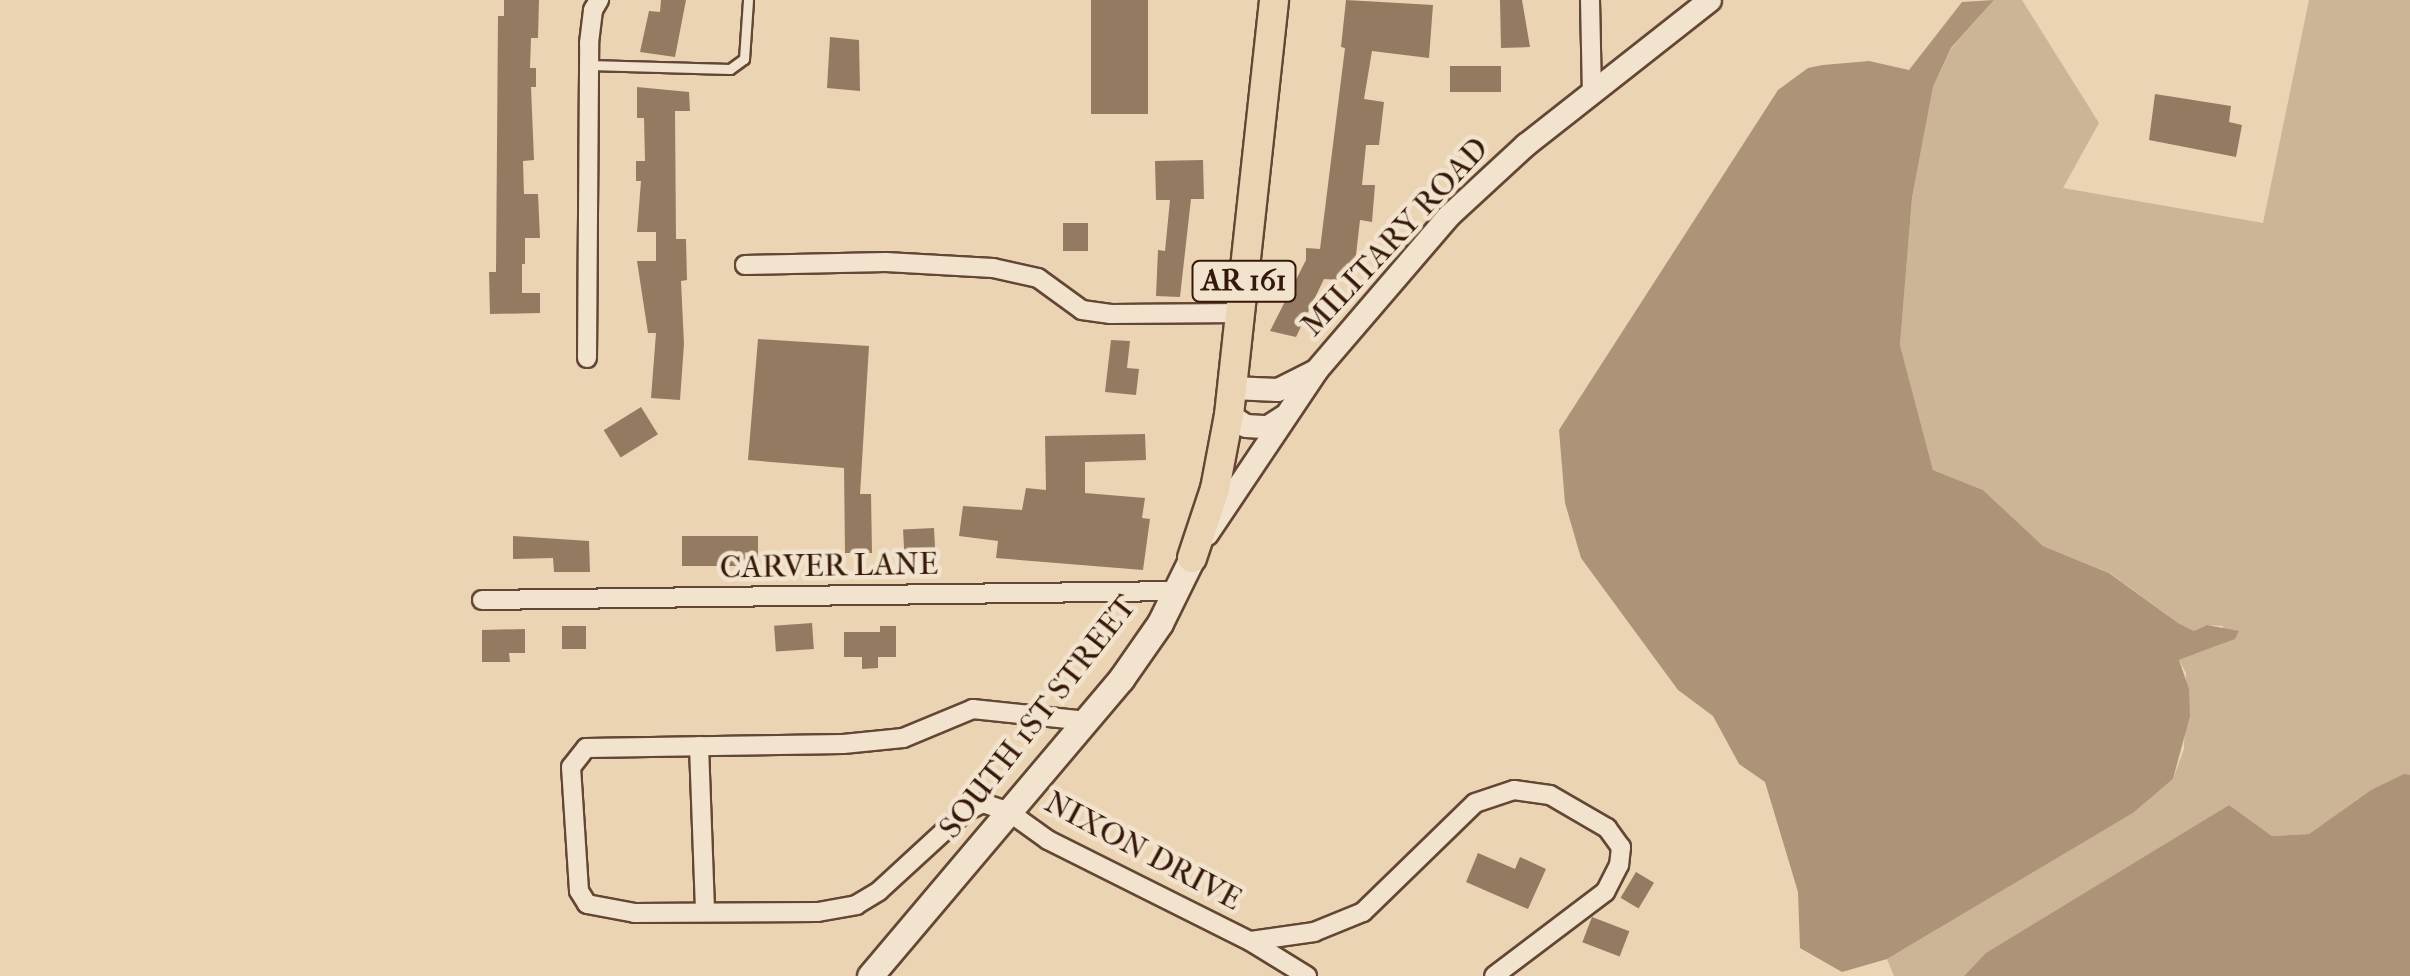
<!DOCTYPE html>
<html>
<head>
<meta charset="utf-8">
<style>
	body { margin:0 }
	#map { position:relative; width:2410px; height:976px; overflow:hidden; background:#ebd4b3; font-family:"IM FELL French Canon",serif }
	div>[style] { position:absolute }
	[style*='--x'] { left:calc(var(--x)*1px); top:calc(var(--y)*1px); width:calc(var(--w)*1px); rotate:calc(var(--a)*1deg) }
	.green>* { inset:0; background:#ccb496 }
	.water>* { inset:0; background:#ad9479 }
	.building>* { inset:0; background:#947a61; transform-origin:0 0 }
	.roads { filter:drop-shadow(2px 0 #634734) drop-shadow(-2px 0 #634734) drop-shadow(0 2px #634734) drop-shadow(0 -2px #634734) }
	.service>* { height:9px; margin:-4.5px; padding:0 4.5px; transform-origin:4.5px; border-radius:4.5px; background:#f2e3ce }
	.minor>* { height:18px; margin:-9px; padding:0 9px; transform-origin:9px; border-radius:9px; background:#f2e3ce }
	.tertiary>* { height:22px; margin:-11px; padding:0 11px; transform-origin:11px; border-radius:11px; background:#f2e3ce }
	.secondary>* { height:25px; margin:-12.5px; padding:0 12.5px; transform-origin:12.5px; border-radius:12.5px; background:#f2e3ce }
	.primary>* { height:28px; margin:-14px; padding:0 14px; transform-origin:14px; border-radius:14px; background:#ebd4b3 }
	span { translate:-50% -50%; white-space:nowrap; text-align:center; line-height:1.15; -webkit-text-stroke:9px #f2e3ce; paint-order:stroke }
	.shield-label span { padding:2px 8px; background:#f2e3ce; border:2px solid; border-radius:8px; -webkit-text-stroke-width:0 }
	.shield-label { font-size:30px; color:#361809; font-weight:700 }
	.street-label { font-size:32px; color:#361809 }
</style>
</head>
<body>
<div id="map">
	<div class="green">
		<i style="clip-path:polygon(1994px 0,2022px 0,2099px 123px,2063px 188px,2263px 223px,2309px 0,2410px 0,2410px 775px,2371px 790px,2309px 834px,2272px 836px,2229px 805px,1987px 953px,1964px 976px,1894px 976px,1887px 959px,2133px 813px,2173px 779px,2184px 749px,2186px 673px,2179px 660px,2222px 644px,2223px 626px,2207px 625px,2194px 631px,2178px 623px,2110px 573px,2043px 546px,1983px 490px,1933px 470px,1900px 345px,1912px 198px,1933px 87px,1951px 49px)"></i>
	</div>
	<div class="water">
		<i style="clip-path:polygon(1994px 0,1951px 48px,1933px 87px,1912px 198px,1900px 345px,1933px 470px,1983px 490px,2043px 546px,2109px 573px,2178px 623px,2194px 631px,2207px 625px,2239px 631px,2235px 639px,2179px 660px,2189px 689px,2190px 716px,2173px 779px,2133px 813px,1887px 959px,1842px 972px,1800px 948px,1798px 892px,1765px 782px,1739px 764px,1713px 716px,1678px 690px,1581px 558px,1565px 503px,1559px 430px,1778px 90px,1808px 68px,1823px 65px,1869px 61px,1909px 70px,1962px 2px)"></i>
		<i style="clip-path:polygon(2404px 774px,2410px 775px,2410px 976px,1964px 976px,1986px 953px,2229px 805px,2272px 836px,2309px 834px,2371px 790px)"></i>
	</div>
	<div class="building">
		<i style="clip-path:polygon(504px 0,539px 0,538px 38px,531px 38px,530px 68px,536px 68px,536px 87px,531px 87px,534px 160px,523px 161px,524px 194px,538px 194px,540px 238px,525px 238px,525px 264px,522px 264px,522px 293px,540px 293px,540px 313px,490px 314px,489px 272px,496px 272px,498px 16px,504px 16px)"></i>
		<i style="clip-path:polygon(661px 0,686px 0,675px 57px,640px 52px,649px 11px,660px 12px)"></i>
		<i style="left:1091px;top:0;width:57px;height:114px"></i>
		<i style="clip-path:polygon(1346px 0,1433px 5px,1429px 58px,1372px 51px,1364px 99px,1384px 102px,1379px 145px,1366px 145px,1362px 185px,1375px 185px,1372px 222px,1360px 220px,1353px 281px,1324px 279px,1296px 337px,1270px 331px,1306px 260px,1306px 248px,1320px 249px,1345px 48px,1341px 47px)"></i>
		<i style="clip-path:polygon(1500px 0,1522px 0,1530px 47px,1501px 48px)"></i>
		<i style="clip-path:polygon(830px 37px,859px 40px,860px 91px,827px 88px)"></i>
		<i style="left:1450px;top:66px;width:51px;height:26px"></i>
		<i style="clip-path:polygon(637px 87px,689px 92px,690px 111px,675px 111px,676px 239px,686px 239px,687px 280px,681px 281px,684px 344px,680px 400px,651px 398px,656px 333px,648px 333px,637px 261px,656px 261px,656px 232px,637px 232px,641px 181px,636px 181px,636px 161px,645px 161px,644px 118px,637px 118px)"></i>
		<i style="clip-path:polygon(2155px 94px,2231px 106px,2229px 122px,2242px 125px,2236px 157px,2149px 140px)"></i>
		<i style="clip-path:polygon(1203px 160px,1204px 199px,1191px 199px,1180px 297px,1156px 296px,1158px 250px,1165px 251px,1170px 200px,1156px 200px,1155px 161px)"></i>
		<i style="left:1063px;top:223px;width:25px;height:28px"></i>
		<i style="clip-path:polygon(758px 339px,869px 346px,860px 494px,871px 494px,872px 553px,845px 553px,844px 468px,748px 460px)"></i>
		<i style="clip-path:polygon(1111px 340px,1130px 341px,1127px 368px,1139px 369px,1136px 395px,1105px 392px)"></i>
		<i style="left:641px;top:407px;width:32px;height:44px;rotate:58deg"></i>
		<i style="clip-path:polygon(1145px 434px,1146px 460px,1085px 462px,1085px 493px,1145px 498px,1142px 518px,1150px 519px,1143px 570px,996px 558px,998px 541px,959px 536px,963px 506px,1022px 510px,1026px 488px,1046px 490px,1045px 436px)"></i>
		<i style="left:934px;top:528px;width:35px;height:31px;rotate:87deg"></i>
		<i style="clip-path:polygon(513px 536px,589px 541px,590px 572px,554px 572px,553px 558px,513px 559px)"></i>
		<i style="left:758px;top:536px;width:30px;height:76px;rotate:90deg"></i>
		<i style="left:812px;top:623px;width:26px;height:38px;rotate:86deg"></i>
		<i style="left:586px;top:626px;width:23px;height:24px;rotate:90deg"></i>
		<i style="clip-path:polygon(880px 626px,896px 626px,896px 657px,878px 657px,878px 668px,862px 669px,862px 657px,844px 657px,844px 632px,880px 632px)"></i>
		<i style="clip-path:polygon(525px 629px,525px 653px,509px 653px,510px 662px,482px 662px,482px 630px)"></i>
		<i style="clip-path:polygon(1478px 853px,1515px 869px,1520px 857px,1546px 869px,1528px 909px,1466px 882px)"></i>
		<i style="left:1636px;top:872px;width:21px;height:30px;rotate:31deg"></i>
		<i style="left:1592px;top:917px;width:40px;height:27px;rotate:21deg"></i>
	</div>
	<div class="roads">
		<div class="service">
			<i style="--x:589;--y:65;--w:141;--a:1.6"></i>
			<i style="--x:730;--y:69;--w:17;--a:-36"></i>
			<i style="--x:744;--y:59;--w:59;--a:-86.1"></i>
		</div>
		<div class="minor">
			<i style="--x:1590;--y:0;--w:92;--a:88.8"></i>
			<i style="--x:745;--y:265;--w:141;--a:-1.2"></i>
			<i style="--x:886;--y:262;--w:107;--a:3.2"></i>
			<i style="--x:993;--y:268;--w:46;--a:12.5"></i>
			<i style="--x:1038;--y:278;--w:54;--a:36"></i>
			<i style="--x:1082;--y:310;--w:29;--a:8"></i>
			<i style="--x:1111;--y:314;--w:130;--a:-0.4"></i>
			<i style="--x:587;--y:358;--w:315;--a:-89.6"></i>
			<i style="--x:589;--y:43;--w:33;--a:-83"></i>
			<i style="--x:593;--y:10;--w:12;--a:-59"></i>
			<i style="--x:482;--y:600;--w:695;--a:-0.74"></i>
			<i style="--x:1087;--y:721;--w:115;--a:-174"></i>
			<i style="--x:973;--y:709;--w:76;--a:157.5"></i>
			<i style="--x:903;--y:738;--w:60;--a:174.3"></i>
			<i style="--x:843;--y:744;--w:257;--a:179.1"></i>
			<i style="--x:586;--y:748;--w:24;--a:128"></i>
			<i style="--x:571;--y:767;--w:124;--a:86.3"></i>
			<i style="--x:579;--y:891;--w:15;--a:58"></i>
			<i style="--x:587;--y:904;--w:49;--a:10.6"></i>
			<i style="--x:635;--y:913;--w:183;--a:-0.3"></i>
			<i style="--x:818;--y:912;--w:39;--a:-10"></i>
			<i style="--x:856;--y:905;--w:27;--a:-31"></i>
			<i style="--x:879;--y:891;--w:117;--a:-42.6"></i>
			<i style="--x:965;--y:812;--w:20;--a:-27"></i>
			<i style="--x:983;--y:803;--w:28;--a:19"></i>
			<i style="--x:1009;--y:812;--w:48;--a:35.7"></i>
			<i style="--x:1048;--y:840;--w:226;--a:26.6"></i>
			<i style="--x:1250;--y:941;--w:67;--a:31.6"></i>
			<i style="--x:699;--y:746;--w:166;--a:87.9"></i>
			<i style="--x:1251;--y:941;--w:64;--a:-8.1"></i>
			<i style="--x:1314;--y:932;--w:53;--a:-22.2"></i>
			<i style="--x:1363;--y:912;--w:156;--a:-44.2"></i>
			<i style="--x:1475;--y:803;--w:41;--a:-18.4"></i>
			<i style="--x:1514;--y:790;--w:36;--a:8"></i>
			<i style="--x:1550;--y:795;--w:66;--a:30.1"></i>
			<i style="--x:1607;--y:828;--w:24;--a:54"></i>
			<i style="--x:1621;--y:847;--w:18;--a:96"></i>
			<i style="--x:1619;--y:865;--w:30;--a:117"></i>
			<i style="--x:1605;--y:892;--w:139;--a:142.9"></i>
		</div>
		<div class="tertiary">
			<i style="--x:1232;--y:388;--w:46;--a:2.5"></i>
			<i style="--x:1278;--y:390;--w:40;--a:-26.6"></i>
			<i style="--x:1229;--y:415;--w:20;--a:33"></i>
			<i style="--x:1246;--y:426;--w:22;--a:3"></i>
			<i style="--x:1268;--y:427;--w:19;--a:-32"></i>
			<i style="--x:1207;--y:534;--w:197;--a:-56.1"></i>
			<i style="--x:1317;--y:370;--w:203;--a:-49.4"></i>
			<i style="--x:1449;--y:216;--w:105;--a:-42.7"></i>
			<i style="--x:1526;--y:145;--w:234;--a:-38.2"></i>
		</div>
		<div class="secondary">
			<i style="--x:870;--y:976;--w:389;--a:-49.8"></i>
			<i style="--x:1121;--y:679;--w:68;--a:-55.1"></i>
			<i style="--x:1160;--y:623;--w:72;--a:-63.8"></i>
		</div>
		<div class="primary">
			<i style="--x:1192;--y:558;--w:73;--a:-71.6"></i>
			<i style="--x:1215;--y:489;--w:75;--a:-79.3"></i>
			<i style="--x:1229;--y:415;--w:417;--a:-83.8"></i>
		</div>
	</div>
	<div class="shield-label">
		<span style="left:1244px;top:281px">AR 161</span>
	</div>
	<div class="street-label">
		<span style="left:1395px;top:237px;rotate:-47deg">MILITARY ROAD</span>
		<span style="left:829px;top:566px;rotate:-1deg">CARVER LANE</span>
		<span style="left:1038px;top:717px;rotate:-52deg">SOUTH 1ST STREET</span>
		<span style="left:1143px;top:851px;rotate:28deg">NIXON DRIVE</span>
	</div>
</div>
</body>
</html>
